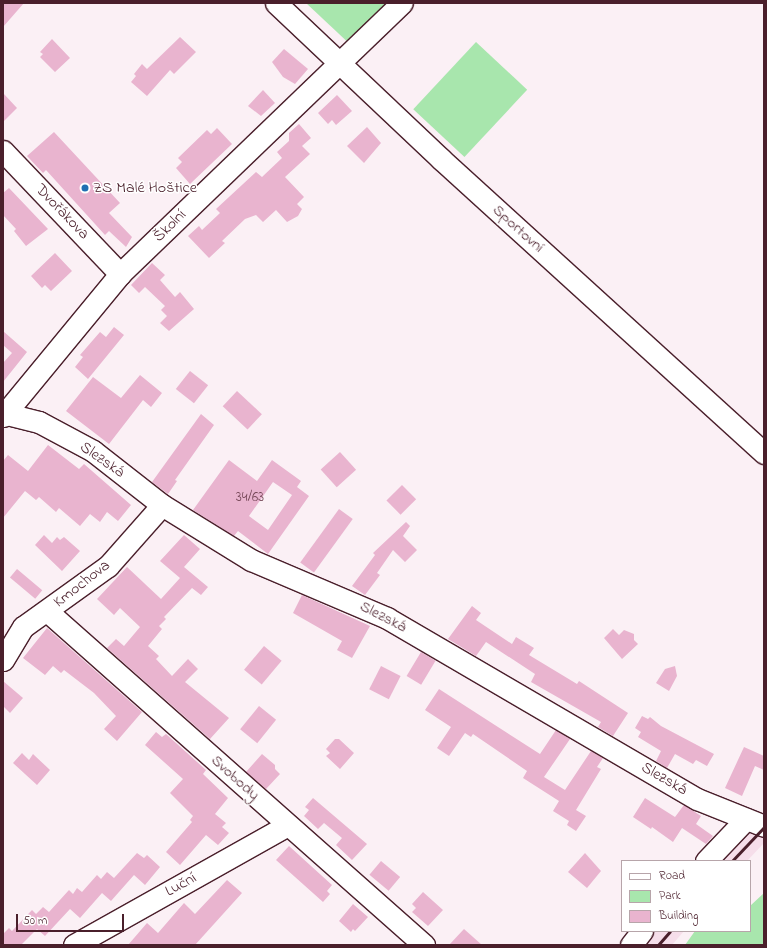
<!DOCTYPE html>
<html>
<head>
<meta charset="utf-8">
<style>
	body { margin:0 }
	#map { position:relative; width:767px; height:948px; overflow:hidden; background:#fbf0f5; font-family:"Indie Flower",sans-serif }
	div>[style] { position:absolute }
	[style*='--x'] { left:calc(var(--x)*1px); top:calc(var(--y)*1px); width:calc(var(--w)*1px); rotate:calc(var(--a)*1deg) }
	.built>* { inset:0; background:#f6deea }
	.green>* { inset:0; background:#a8e6ad; transform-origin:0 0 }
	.building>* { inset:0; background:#e9b4cf; transform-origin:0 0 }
	.roads { filter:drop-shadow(1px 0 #4a1f2b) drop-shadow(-1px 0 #4a1f2b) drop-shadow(0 1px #4a1f2b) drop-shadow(0 -1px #4a1f2b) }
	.minor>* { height:21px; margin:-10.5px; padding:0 10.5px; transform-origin:10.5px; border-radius:10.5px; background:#fff }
	.rail>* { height:3px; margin:-1.5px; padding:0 1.5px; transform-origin:1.5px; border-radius:1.5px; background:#4a1f2b }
	.dots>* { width:11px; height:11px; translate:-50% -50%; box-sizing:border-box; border:2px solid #fff; border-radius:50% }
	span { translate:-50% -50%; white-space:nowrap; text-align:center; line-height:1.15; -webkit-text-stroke:3px #fff; paint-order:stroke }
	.number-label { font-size:14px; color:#724454 }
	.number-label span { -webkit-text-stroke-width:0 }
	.poi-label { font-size:16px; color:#4a1f2b }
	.left { translate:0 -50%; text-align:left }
	.street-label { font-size:16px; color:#4a1f2b }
	.frame { position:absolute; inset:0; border:4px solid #4a1f2b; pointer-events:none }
	.legend { position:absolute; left:621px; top:860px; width:130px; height:72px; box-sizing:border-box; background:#fff; border:1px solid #b7a5aa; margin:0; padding:5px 7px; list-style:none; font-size:12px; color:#4a1f2b }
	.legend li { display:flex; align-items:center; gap:8px; height:20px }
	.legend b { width:20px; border:1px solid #b7a5aa }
	.scale { position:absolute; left:16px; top:914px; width:108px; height:18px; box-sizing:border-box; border:2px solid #4a1f2b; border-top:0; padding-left:5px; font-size:12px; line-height:14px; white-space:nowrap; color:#4a1f2b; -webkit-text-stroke:3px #fff; paint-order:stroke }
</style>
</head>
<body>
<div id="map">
	<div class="built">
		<i style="clip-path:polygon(764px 812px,764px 843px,747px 861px,718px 861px)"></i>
		<i style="clip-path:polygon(656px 931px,684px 931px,672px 945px,645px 945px)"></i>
	</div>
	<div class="green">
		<i style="clip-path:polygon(306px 3px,402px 3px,354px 48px)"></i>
		<i style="left:476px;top:42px;width:70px;height:92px;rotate:43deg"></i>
		<i style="clip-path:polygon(764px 893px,764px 945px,685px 945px,695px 931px,750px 931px,750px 906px)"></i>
	</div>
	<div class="building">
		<i style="clip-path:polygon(3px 3px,24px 3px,3px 27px)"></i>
		<i style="clip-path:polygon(180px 37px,196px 52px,174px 74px,170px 70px,147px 96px,131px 82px,136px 76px,134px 74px,142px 64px,147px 69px)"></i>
		<i style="clip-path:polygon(52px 39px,70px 58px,55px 72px,40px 57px,43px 54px,40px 52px)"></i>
		<i style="clip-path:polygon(284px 49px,308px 69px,295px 84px,283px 77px,272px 62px)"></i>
		<i style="clip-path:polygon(263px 90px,275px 103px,261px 116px,248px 106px)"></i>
		<i style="clip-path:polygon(3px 93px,17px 108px,3px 122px)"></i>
		<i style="clip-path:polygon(337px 95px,352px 111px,336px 125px,332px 120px,328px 124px,318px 113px)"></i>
		<i style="clip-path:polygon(299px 124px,311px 138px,302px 146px,310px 154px,285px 177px,304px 197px,297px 204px,302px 209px,298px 216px,287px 222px,276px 210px,263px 222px,256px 215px,245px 219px,222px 241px,225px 243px,209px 258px,188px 236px,199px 226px,202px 230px,220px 213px,216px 209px,256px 172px,262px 177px,282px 158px,277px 152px,289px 141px,289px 133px)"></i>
		<i style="clip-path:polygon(367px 127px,381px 143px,364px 163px,347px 146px)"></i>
		<i style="clip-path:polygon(217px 128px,232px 144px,190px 184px,176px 168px,182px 162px,178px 158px,207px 130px,211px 134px)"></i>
		<i style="clip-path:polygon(54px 132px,120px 203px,109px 213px,132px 237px,126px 247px,109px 231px,105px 235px,46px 170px,43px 173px,27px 156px)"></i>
		<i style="clip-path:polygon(9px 188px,48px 229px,26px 246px,14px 231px,16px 229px,3px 215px,3px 193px)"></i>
		<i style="clip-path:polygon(55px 253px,72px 271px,51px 291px,45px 285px,42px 288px,31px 276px)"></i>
		<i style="clip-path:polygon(152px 263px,165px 275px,160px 280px,175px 297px,180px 292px,194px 309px,169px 331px,160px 323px,167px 316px,161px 310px,165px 306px,145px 287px,139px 293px,131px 285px)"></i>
		<i style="clip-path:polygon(114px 327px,124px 335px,88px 379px,75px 367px,83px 357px,80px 355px,100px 332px,106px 337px)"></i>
		<i style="clip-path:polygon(3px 331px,27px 352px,3px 382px,3px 363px,12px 353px,3px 345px)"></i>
		<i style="left:190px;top:371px;width:23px;height:23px;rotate:38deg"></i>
		<i style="clip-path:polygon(140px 375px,162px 393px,151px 407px,143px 400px,109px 444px,66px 411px,93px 377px,121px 398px)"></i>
		<i style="left:237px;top:391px;width:34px;height:21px;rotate:43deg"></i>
		<i style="clip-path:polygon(201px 414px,214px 425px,175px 480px,177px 481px,168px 494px,152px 482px)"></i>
		<i style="clip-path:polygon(48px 445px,79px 469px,84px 464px,131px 505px,118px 521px,107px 512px,100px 522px,90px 514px,80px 526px,59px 508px,56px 512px,39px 497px,36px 500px,25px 491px,3px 518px,3px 461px,8px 455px,28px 471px)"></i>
		<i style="left:340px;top:452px;width:24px;height:26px;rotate:48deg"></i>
		<i style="clip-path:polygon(evenodd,229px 460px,257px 481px,272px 460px,301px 481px,297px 487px,309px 496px,268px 554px,238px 531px,234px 536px,193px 510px,229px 460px,273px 482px,292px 495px,268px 530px,249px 516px,273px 482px)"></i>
		<i style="left:402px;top:485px;width:20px;height:22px;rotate:45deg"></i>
		<i style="left:339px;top:509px;width:17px;height:66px;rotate:36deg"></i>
		<i style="clip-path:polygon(406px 522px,410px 526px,403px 536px,417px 550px,405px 562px,393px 550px,377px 573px,380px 575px,365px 595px,352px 586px,375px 555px,373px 553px)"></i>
		<i style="clip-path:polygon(44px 535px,52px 543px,57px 537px,60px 540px,64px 537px,80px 551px,62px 571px,35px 545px)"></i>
		<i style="clip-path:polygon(184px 535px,200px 549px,184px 567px,208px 587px,201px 595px,192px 588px,164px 617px,166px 619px,159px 626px,162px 629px,148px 646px,159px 656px,156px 659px,172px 676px,188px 659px,198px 669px,185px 682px,229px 718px,210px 739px,107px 648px,116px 639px,124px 646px,140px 627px,120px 608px,114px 615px,97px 599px,127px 567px,161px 599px,180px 578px,160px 561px)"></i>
		<i style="left:17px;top:569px;width:33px;height:11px;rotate:40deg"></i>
		<i style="clip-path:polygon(302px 595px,370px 626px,352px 658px,337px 650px,342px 641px,293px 613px)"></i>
		<i style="clip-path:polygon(472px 606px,481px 613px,476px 620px,512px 644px,516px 637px,534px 648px,529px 655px,577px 684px,579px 681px,628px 713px,613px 736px,598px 727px,601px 722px,531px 682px,535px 674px,486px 642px,476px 656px,448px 639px)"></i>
		<i style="clip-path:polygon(47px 628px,142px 712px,117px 741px,104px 729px,116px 716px,94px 693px,64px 670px,61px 673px,53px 666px,45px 675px,23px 658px)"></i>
		<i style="clip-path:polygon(613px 629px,619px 635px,624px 630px,634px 634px,634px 640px,638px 644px,622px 659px,604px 638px)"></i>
		<i style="left:264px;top:646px;width:23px;height:31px;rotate:40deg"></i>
		<i style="left:421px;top:652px;width:17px;height:28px;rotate:31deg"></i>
		<i style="left:381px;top:666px;width:22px;height:26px;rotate:27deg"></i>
		<i style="clip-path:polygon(675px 666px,677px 676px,669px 691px,656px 683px,665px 669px)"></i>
		<i style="clip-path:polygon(3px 681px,23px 698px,10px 713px,3px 706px)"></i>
		<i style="clip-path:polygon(439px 689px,540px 754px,556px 730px,570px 739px,544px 777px,565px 790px,591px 751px,603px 758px,597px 767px,601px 769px,576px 810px,586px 816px,576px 831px,567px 825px,569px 821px,553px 811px,559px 801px,523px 778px,527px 771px,473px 734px,471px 737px,465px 733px,449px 756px,437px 748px,451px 727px,425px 710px)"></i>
		<i style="left:259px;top:706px;width:22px;height:30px;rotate:39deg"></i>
		<i style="clip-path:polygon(642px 716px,648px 719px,650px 717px,661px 726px,714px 754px,707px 766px,696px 760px,693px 764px,675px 754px,667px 768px,656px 761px,661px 751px,638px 737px,641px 732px,635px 728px)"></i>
		<i style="clip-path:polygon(156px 732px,162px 737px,166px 734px,206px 770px,203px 774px,228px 798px,215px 814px,226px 823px,222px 827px,229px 833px,218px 845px,206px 835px,180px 865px,166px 852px,192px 822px,190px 820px,193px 816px,170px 793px,183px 779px,145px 745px)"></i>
		<i style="clip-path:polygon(335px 739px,339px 739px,354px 753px,340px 769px,326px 756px,330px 753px,326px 749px)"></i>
		<i style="clip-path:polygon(744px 747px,764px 756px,764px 770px,755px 766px,742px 796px,725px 788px)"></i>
		<i style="clip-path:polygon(22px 753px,29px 760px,33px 754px,50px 770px,37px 785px,13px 763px)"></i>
		<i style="clip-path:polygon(262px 754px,275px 765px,275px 769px,280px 774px,266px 789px,246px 772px)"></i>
		<i style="clip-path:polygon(313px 798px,367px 844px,352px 860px,336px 845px,342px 838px,324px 823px,318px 829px,304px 816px,309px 810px,305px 807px)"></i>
		<i style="clip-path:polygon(645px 798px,675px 817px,684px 805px,701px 816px,696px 824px,713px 836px,706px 844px,682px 828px,673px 842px,652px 827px,651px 829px,633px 817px)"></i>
		<i style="clip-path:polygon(289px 846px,332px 885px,327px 891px,330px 894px,323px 902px,276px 860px)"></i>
		<i style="clip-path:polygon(137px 853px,144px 858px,147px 855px,160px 867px,145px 885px,134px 875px,111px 901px,102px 893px,80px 918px,70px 909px,45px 936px,37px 929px,21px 945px,3px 945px,3px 934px,9px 928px,12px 931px,32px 910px,36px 914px,43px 907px,49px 912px,69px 890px,73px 894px,77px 888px,82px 892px,97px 875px,101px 879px,107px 872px,114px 878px)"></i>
		<i style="clip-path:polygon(585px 853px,601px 871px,587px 888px,568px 872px)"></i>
		<i style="left:381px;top:861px;width:25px;height:18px;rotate:40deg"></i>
		<i style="clip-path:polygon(227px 880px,242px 893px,195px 945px,128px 945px,147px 923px,158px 933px,184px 903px,195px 914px)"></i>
		<i style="clip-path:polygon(423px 892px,443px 910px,428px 926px,412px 912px,416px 908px,412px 904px)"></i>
		<i style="clip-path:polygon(353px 904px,368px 917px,355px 931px,353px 929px,351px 932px,339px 921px)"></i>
		<i style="clip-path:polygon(464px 929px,482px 945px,449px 945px)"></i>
	</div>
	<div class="roads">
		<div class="minor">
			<i style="--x:276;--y:3;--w:227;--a:43.4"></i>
			<i style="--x:441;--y:159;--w:437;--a:42.3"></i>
			<i style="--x:3;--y:151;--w:170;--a:46.4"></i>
			<i style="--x:3;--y:413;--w:37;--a:14"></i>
			<i style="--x:39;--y:422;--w:61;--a:28.2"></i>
			<i style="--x:93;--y:451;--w:88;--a:38"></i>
			<i style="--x:162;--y:505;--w:105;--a:31.7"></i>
			<i style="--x:251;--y:560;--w:148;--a:23.1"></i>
			<i style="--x:387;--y:618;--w:359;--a:30.3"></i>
			<i style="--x:697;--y:799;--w:72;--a:21.9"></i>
			<i style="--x:3;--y:416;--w:184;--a:-50.5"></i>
			<i style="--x:120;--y:274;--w:391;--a:-43.9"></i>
			<i style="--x:47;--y:611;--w:504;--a:41.54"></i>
			<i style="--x:3;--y:660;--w:39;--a:-59"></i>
			<i style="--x:23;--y:627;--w:105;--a:-35.7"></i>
			<i style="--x:108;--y:566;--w:81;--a:-48.5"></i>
			<i style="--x:706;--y:861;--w:58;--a:-46.4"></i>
			<i style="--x:74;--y:945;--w:245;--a:-29.3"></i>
			<i style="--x:631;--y:945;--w:18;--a:-52"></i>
		</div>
	</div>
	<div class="rail">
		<i style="--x:732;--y:861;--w:47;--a:-46.7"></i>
		<i style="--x:658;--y:945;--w:18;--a:-49"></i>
	</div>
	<div class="dots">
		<i style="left:85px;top:188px;background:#1f6fb2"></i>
	</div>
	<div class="number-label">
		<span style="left:250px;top:498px">34/63</span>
	</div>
	<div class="poi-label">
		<span class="left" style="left:93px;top:188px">ZS Malé Hoštice</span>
	</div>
	<div class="street-label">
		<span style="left:62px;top:212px;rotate:46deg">Dvořákova</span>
		<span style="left:170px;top:226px;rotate:-44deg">Školní</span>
		<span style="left:518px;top:229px;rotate:42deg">Sportovní</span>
		<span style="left:102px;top:460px;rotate:35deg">Slezská</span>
		<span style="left:82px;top:584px;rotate:-38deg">Kmochova</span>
		<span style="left:383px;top:617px;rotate:27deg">Slezská</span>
		<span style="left:235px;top:778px;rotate:42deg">Svobody</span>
		<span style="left:664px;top:779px;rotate:30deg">Slezská</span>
		<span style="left:181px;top:885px;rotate:-29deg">Luční</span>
	</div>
	<div class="frame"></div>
	<ul class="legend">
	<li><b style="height:5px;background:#fff"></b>Road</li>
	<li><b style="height:11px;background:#a8e6ad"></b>Park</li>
	<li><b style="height:11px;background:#e9b4cf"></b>Building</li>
	</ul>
	<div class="scale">50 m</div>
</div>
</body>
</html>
